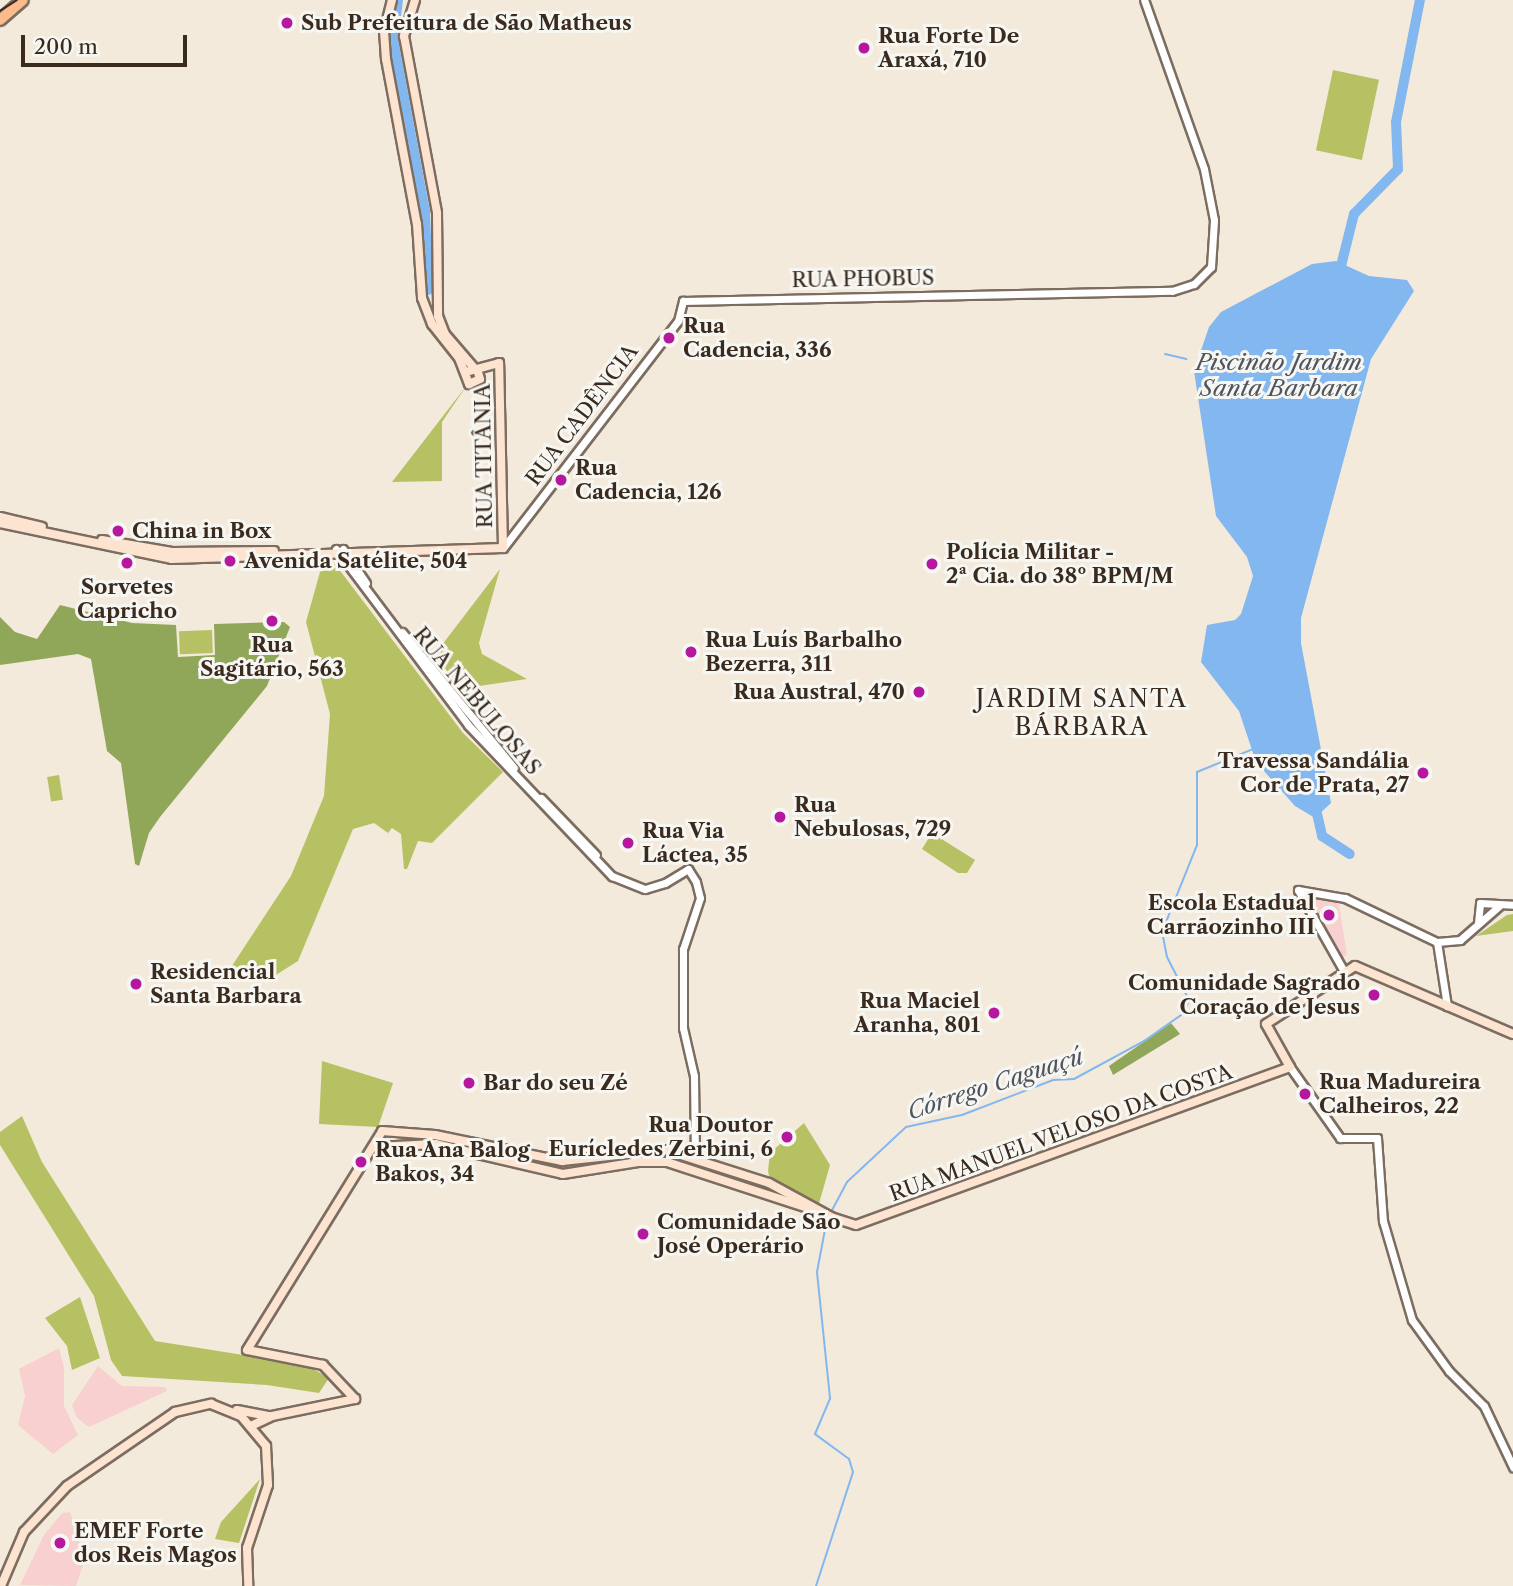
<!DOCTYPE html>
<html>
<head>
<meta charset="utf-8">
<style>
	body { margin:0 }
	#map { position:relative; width:1513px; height:1586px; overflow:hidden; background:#f4eadb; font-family:"Libre Caslon Text",serif }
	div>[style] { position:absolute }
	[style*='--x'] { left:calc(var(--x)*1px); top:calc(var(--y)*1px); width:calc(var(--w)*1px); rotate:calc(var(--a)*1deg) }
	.built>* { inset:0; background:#f7d0cf }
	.green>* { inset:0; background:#b5c163; transform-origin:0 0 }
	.forest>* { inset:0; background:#90a759 }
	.water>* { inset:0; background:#82b7f0 }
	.stream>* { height:2px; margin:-1px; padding:0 1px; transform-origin:1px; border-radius:1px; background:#82b7f0 }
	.river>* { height:10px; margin:-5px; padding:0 5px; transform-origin:5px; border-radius:5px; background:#82b7f0 }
	.roads { filter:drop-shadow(2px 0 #7c6d60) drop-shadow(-2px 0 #7c6d60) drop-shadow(0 2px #7c6d60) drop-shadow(0 -2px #7c6d60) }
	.tertiary>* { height:7px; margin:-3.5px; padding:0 3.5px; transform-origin:3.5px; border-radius:3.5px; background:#fff }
	.secondary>* { height:8px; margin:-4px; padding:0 4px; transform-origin:4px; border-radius:4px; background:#fde4d1 }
	.trunk>* { height:10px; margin:-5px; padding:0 5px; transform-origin:5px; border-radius:5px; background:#fbbb8d }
	.rail>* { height:2px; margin:-1px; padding:0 1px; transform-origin:1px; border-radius:1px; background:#3b2a1e }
	.dots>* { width:19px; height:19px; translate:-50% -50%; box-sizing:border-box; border:4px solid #f6f6f2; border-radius:50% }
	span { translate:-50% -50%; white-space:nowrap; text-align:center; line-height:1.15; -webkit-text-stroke:6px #f6f6f2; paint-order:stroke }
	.poi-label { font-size:21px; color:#3b2a1e; font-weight:700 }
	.left { translate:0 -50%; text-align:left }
	.right { translate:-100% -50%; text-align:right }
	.street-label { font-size:21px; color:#3b2a1e }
	.water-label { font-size:23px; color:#50545d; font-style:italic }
	.quarter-label { font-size:24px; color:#3b2a1e; letter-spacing:2px }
	.scale { position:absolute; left:21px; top:35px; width:166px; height:32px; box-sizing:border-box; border:4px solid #3b2a1e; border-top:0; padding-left:9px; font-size:21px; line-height:24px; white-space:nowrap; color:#3b2a1e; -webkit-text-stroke:5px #f6f6f2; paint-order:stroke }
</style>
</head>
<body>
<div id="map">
	<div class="built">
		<i style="clip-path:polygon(1325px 895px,1338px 899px,1347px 955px,1341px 957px,1304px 896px)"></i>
		<i style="clip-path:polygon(59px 1348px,64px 1368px,64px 1406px,78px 1435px,53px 1454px,18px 1425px,25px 1396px,19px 1369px)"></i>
		<i style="clip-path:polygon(98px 1366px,122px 1386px,165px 1387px,167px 1391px,89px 1427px,77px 1418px,72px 1405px)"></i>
		<i style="clip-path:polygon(70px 1512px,85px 1559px,76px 1586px,20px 1585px,44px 1535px,62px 1513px)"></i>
	</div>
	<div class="green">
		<i style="left:1333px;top:70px;width:47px;height:82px;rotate:12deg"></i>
		<i style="clip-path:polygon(467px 385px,442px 422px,442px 481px,392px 482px)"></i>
		<i style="clip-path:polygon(335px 564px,463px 733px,503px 772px,432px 843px,418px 841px,407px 869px,404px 869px,401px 834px,392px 828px,388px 833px,374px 823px,353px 829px,298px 961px,271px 978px,222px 981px,291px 876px,324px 796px,330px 714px,306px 622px,320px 572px)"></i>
		<i style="clip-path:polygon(500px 569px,479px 643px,482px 654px,527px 679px,479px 686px,453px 684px,432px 658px)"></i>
		<i style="left:212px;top:630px;width:23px;height:33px;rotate:88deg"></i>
		<i style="left:59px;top:775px;width:25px;height:12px;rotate:81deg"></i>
		<i style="clip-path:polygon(932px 833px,975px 860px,967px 873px,958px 873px,922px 849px)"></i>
		<i style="clip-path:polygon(1513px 914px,1513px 931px,1476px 936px,1507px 915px)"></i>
		<i style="clip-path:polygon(322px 1061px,393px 1083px,378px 1127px,319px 1124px)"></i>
		<i style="clip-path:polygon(22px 1116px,42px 1162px,155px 1341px,306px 1365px,329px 1378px,319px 1393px,267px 1385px,122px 1376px,111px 1360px,94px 1296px,0 1145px,0 1132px)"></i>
		<i style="clip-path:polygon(804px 1123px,830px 1165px,818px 1207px,790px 1188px,770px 1181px,768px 1171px,770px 1153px)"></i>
		<i style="clip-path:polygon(80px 1297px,100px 1358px,72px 1370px,67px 1346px,45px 1318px)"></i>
		<i style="clip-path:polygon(260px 1479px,239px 1543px,215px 1539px,221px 1522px)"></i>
	</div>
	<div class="forest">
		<i style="clip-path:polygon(60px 605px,132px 623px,176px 625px,178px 657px,215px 655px,214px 624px,284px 622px,290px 627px,267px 686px,160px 817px,149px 833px,139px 866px,135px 864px,121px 763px,107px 751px,91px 659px,78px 654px,0 665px,0 617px,15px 632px,37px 639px)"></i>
		<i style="clip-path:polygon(1171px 1023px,1180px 1034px,1113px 1075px,1109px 1066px)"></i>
	</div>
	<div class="water">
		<i style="clip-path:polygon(1336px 261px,1369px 276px,1407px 280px,1414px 291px,1371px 359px,1301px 618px,1301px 643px,1331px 803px,1315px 818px,1295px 806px,1256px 762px,1239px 711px,1201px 662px,1207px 625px,1235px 620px,1241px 614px,1253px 576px,1247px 557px,1216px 516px,1194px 371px,1209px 327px,1221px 312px,1312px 264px)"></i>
	</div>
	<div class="stream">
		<i style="--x:1165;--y:354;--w:22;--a:13"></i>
		<i style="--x:830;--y:1214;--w:36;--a:-62"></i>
		<i style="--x:847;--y:1182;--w:81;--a:-43"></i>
		<i style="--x:906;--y:1127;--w:57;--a:-12.1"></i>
		<i style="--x:962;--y:1115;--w:97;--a:-21"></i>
		<i style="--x:1053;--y:1080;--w:21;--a:-3"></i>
		<i style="--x:1074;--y:1079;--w:80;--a:-28.5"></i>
		<i style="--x:1144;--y:1041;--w:49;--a:-35"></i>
		<i style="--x:1184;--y:1013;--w:14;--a:-69"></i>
		<i style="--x:1189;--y:1000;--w:48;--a:-117.1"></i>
		<i style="--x:1167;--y:957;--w:25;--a:-101"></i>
		<i style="--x:1162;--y:932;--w:94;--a:-68.1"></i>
		<i style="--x:1197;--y:845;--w:73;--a:-90"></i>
		<i style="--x:1197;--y:772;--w:61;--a:-22.3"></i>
		<i style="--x:816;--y:1586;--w:120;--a:-72"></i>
		<i style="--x:853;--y:1472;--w:14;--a:-107"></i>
		<i style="--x:849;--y:1459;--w:42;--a:-143.7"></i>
		<i style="--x:815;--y:1434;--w:39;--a:-67"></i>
		<i style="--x:830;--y:1398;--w:127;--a:-95.9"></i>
		<i style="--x:817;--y:1272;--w:54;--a:-79.3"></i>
	</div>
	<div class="river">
		<i style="--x:398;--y:0;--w:39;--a:97"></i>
		<i style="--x:393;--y:39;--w:175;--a:79.5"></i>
		<i style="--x:425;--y:211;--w:79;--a:87.8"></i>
		<i style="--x:1339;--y:274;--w:62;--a:-76"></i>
		<i style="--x:1354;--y:214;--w:63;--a:-45.6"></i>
		<i style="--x:1398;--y:169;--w:47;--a:-92.4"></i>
		<i style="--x:1396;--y:122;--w:124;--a:-78.9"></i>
		<i style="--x:1315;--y:805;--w:32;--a:77"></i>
		<i style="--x:1322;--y:836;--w:33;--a:33"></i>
	</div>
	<div class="roads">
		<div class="tertiary">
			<i style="--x:503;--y:548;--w:287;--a:-52.4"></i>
			<i style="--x:678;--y:321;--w:21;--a:-76"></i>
			<i style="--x:683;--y:301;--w:489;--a:-1.2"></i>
			<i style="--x:1172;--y:291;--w:23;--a:-18"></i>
			<i style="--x:1194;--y:284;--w:24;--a:-45"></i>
			<i style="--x:1211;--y:267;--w:47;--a:-86.3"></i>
			<i style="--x:1214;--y:220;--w:52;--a:-101.1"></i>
			<i style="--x:1204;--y:169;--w:179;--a:-109.5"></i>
			<i style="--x:336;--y:549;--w:220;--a:53.1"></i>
			<i style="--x:468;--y:725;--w:209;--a:46.4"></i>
			<i style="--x:612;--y:876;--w:35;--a:22"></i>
			<i style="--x:645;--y:889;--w:21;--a:-17"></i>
			<i style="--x:665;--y:883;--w:27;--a:-31"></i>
			<i style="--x:688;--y:869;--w:15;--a:58"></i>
			<i style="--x:696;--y:882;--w:16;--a:76"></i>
			<i style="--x:700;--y:898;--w:54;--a:108.4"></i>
			<i style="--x:683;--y:949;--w:79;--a:90"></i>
			<i style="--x:683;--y:1028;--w:49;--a:77.1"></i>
			<i style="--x:694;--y:1076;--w:82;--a:89.3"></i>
			<i style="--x:343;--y:549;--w:41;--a:55.9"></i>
			<i style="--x:402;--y:632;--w:176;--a:50.5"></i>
			<i style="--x:541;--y:798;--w:79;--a:46"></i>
			<i style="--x:1298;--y:890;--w:48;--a:9.7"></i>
			<i style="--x:1345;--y:898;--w:102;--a:25.6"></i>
			<i style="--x:1298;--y:890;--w:95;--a:60.5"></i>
			<i style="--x:1478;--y:923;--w:20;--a:-84"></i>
			<i style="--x:1480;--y:903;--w:33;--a:3"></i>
			<i style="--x:1437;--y:942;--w:23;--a:-5"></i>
			<i style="--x:1460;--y:940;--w:52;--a:-41.1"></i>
			<i style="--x:1437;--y:942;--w:65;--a:81.1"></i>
			<i style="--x:1290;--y:1067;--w:87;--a:54.8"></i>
			<i style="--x:1340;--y:1138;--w:37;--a:0"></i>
			<i style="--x:1377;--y:1138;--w:83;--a:85.9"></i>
			<i style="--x:1383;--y:1221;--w:103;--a:73.7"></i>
			<i style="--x:1412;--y:1320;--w:63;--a:54"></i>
			<i style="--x:1449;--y:1371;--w:49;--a:45"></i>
			<i style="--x:1484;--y:1406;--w:68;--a:64.6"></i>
		</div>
		<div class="secondary">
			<i style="--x:392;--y:0;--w:32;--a:104"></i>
			<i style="--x:384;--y:31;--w:28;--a:86"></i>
			<i style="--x:386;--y:59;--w:168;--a:79.4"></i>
			<i style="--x:417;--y:224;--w:74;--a:86.1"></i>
			<i style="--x:422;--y:298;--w:28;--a:69"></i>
			<i style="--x:432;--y:324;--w:43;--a:51.5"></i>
			<i style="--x:459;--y:358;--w:28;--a:69"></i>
			<i style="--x:469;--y:384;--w:12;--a:-24"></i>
			<i style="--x:480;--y:379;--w:10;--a:-107"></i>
			<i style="--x:415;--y:0;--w:38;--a:107"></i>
			<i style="--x:404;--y:36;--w:180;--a:79.4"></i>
			<i style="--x:437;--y:213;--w:103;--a:89.4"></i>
			<i style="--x:438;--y:316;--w:19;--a:69"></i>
			<i style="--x:445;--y:334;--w:45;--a:49.5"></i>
			<i style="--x:0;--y:517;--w:43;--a:13.4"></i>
			<i style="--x:0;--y:523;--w:176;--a:11.8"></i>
			<i style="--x:172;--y:559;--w:331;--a:-1.9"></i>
			<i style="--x:503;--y:548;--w:185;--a:-91.2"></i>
			<i style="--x:499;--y:363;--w:35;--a:165"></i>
			<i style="--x:102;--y:540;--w:71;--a:9.7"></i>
			<i style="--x:172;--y:552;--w:102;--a:-0.6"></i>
			<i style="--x:375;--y:1147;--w:60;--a:-2.9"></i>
			<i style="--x:435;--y:1144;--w:131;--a:13.2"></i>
			<i style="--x:563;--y:1174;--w:76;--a:-9.1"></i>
			<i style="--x:638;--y:1162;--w:29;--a:0"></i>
			<i style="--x:667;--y:1162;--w:161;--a:18.1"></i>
			<i style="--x:237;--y:1410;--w:33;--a:11"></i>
			<i style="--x:253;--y:1425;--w:21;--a:-25"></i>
			<i style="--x:272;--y:1416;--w:85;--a:-11.6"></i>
			<i style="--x:355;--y:1399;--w:47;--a:-133.3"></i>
			<i style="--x:323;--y:1365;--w:77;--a:-168.8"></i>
			<i style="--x:247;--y:1350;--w:257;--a:-58.3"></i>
			<i style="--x:382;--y:1131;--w:53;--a:4.3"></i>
			<i style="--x:435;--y:1135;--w:130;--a:11.6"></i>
			<i style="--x:562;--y:1161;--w:104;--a:-6.1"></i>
			<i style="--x:665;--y:1150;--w:109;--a:17.6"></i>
			<i style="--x:769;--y:1183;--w:71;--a:28.7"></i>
			<i style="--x:831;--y:1217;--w:26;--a:18"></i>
			<i style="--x:856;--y:1225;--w:462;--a:-20"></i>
			<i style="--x:1290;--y:1067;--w:49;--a:-119.2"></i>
			<i style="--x:1266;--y:1024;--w:106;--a:-33.1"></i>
			<i style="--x:1355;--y:966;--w:172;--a:23.3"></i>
			<i style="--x:1;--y:1586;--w:59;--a:-66.9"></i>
			<i style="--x:24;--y:1532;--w:63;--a:-46.9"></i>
			<i style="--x:67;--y:1486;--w:131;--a:-34.4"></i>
			<i style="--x:175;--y:1412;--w:37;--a:-13"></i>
			<i style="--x:211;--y:1404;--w:32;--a:22"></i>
			<i style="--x:241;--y:1416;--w:39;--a:50"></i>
			<i style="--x:266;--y:1446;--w:39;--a:87"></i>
			<i style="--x:268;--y:1485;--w:66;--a:108.4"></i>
			<i style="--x:247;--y:1548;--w:38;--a:88"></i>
		</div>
		<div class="trunk">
			<i style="--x:0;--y:20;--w:30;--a:-41"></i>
		</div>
	</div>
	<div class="rail">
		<i style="--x:0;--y:11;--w:20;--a:-33"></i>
	</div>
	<div class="dots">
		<i style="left:287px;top:23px;background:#b5179e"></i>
		<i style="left:864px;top:48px;background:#b5179e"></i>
		<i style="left:669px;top:338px;background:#b5179e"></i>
		<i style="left:561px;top:480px;background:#b5179e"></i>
		<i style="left:118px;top:531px;background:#b5179e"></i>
		<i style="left:230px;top:561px;background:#b5179e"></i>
		<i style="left:127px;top:563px;background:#b5179e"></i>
		<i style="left:932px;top:564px;background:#b5179e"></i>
		<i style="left:272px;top:621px;background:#b5179e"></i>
		<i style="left:691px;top:652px;background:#b5179e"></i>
		<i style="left:919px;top:692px;background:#b5179e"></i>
		<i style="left:1423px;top:773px;background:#b5179e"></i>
		<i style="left:780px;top:817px;background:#b5179e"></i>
		<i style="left:628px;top:843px;background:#b5179e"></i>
		<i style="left:1329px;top:915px;background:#b5179e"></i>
		<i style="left:136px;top:984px;background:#b5179e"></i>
		<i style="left:1374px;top:995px;background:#b5179e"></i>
		<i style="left:994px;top:1013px;background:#b5179e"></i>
		<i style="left:469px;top:1083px;background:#b5179e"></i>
		<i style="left:1305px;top:1094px;background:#b5179e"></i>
		<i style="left:787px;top:1137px;background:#b5179e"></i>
		<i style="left:361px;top:1162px;background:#b5179e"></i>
		<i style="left:643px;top:1234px;background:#b5179e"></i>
		<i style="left:60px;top:1543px;background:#b5179e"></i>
	</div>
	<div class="poi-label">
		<span class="left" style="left:301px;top:23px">Sub Prefeitura de São Matheus</span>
		<span class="left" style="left:878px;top:48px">Rua Forte De<br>Araxá, 710</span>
		<span class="left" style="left:683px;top:338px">Rua<br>Cadencia, 336</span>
		<span class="left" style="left:575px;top:480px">Rua<br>Cadencia, 126</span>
		<span class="left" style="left:132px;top:531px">China in Box</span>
		<span class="left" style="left:946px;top:564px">Polícia Militar -<br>2ª Cia. do 38º BPM/M</span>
		<span class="left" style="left:244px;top:561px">Avenida Satélite, 504</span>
		<span style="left:127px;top:599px">Sorvetes<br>Capricho</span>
		<span class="left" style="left:705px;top:652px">Rua Luís Barbalho<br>Bezerra, 311</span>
		<span style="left:272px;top:657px">Rua<br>Sagitário, 563</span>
		<span class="right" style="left:905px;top:692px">Rua Austral, 470</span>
		<span class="right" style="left:1409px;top:773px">Travessa Sandália<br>Cor de Prata, 27</span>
		<span class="left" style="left:794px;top:817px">Rua<br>Nebulosas, 729</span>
		<span class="left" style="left:642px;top:843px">Rua Via<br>Láctea, 35</span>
		<span class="right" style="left:1315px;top:915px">Escola Estadual<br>Carrãozinho III</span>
		<span class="left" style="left:150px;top:984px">Residencial<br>Santa Barbara</span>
		<span class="right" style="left:1360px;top:995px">Comunidade Sagrado<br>Coração de Jesus</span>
		<span class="right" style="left:980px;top:1013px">Rua Maciel<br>Aranha, 801</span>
		<span class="left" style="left:1319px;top:1094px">Rua Madureira<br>Calheiros, 22</span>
		<span class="left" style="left:483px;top:1083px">Bar do seu Zé</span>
		<span class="right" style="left:773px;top:1137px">Rua Doutor<br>Eurícledes Zerbini, 6</span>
		<span class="left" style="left:375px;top:1162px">Rua Ana Balog<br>Bakos, 34</span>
		<span class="left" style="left:657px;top:1234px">Comunidade São<br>José Operário</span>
		<span class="left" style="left:74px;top:1543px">EMEF Forte<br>dos Reis Magos</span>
	</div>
	<div class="street-label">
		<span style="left:863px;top:279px;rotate:-1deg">RUA PHOBUS</span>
		<span style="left:582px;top:415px;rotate:-53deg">RUA CADÊNCIA</span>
		<span style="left:484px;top:456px;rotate:-91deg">RUA TITÂNIA</span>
		<span style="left:477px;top:701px;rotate:50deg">RUA NEBULOSAS</span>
		<span style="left:1061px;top:1133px;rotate:-20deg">RUA MANUEL VELOSO DA COSTA</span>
	</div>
	<div class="water-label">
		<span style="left:1279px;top:375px">Piscinão Jardim<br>Santa Barbara</span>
		<span style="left:995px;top:1084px;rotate:-18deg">Córrego Caguaçú</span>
	</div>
	<div class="quarter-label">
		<span style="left:1082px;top:713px">JARDIM SANTA<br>BÁRBARA</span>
	</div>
	<div class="scale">200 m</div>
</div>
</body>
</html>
